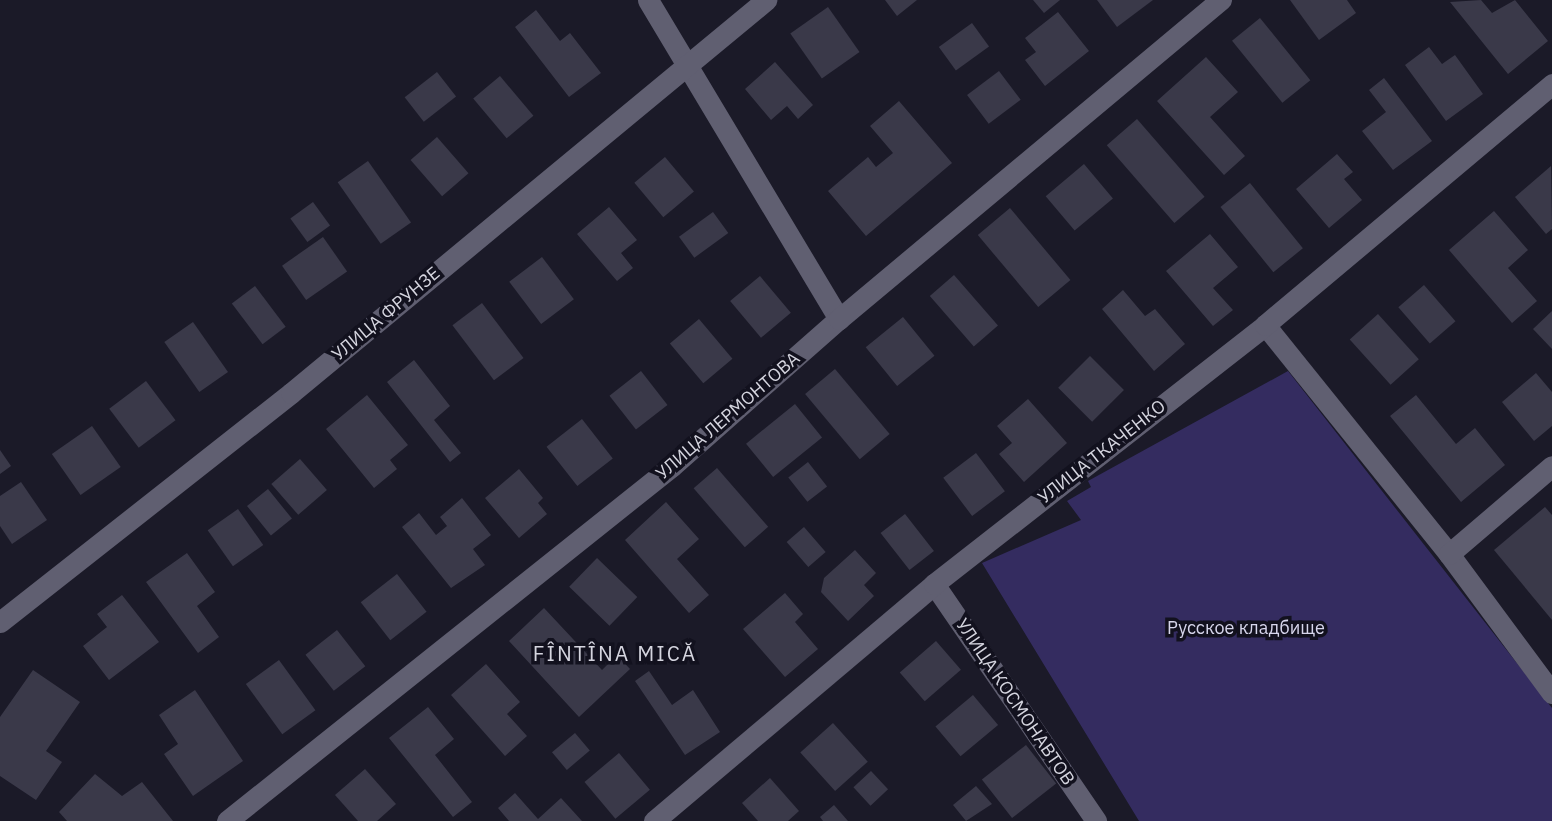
<!DOCTYPE html>
<html>
<head>
<meta charset="utf-8">
<style>
	body { margin:0 }
	#map { position:relative; width:1552px; height:821px; overflow:hidden; background:#1b1a28; font-family:"IBM Plex Sans",sans-serif }
	div>[style] { position:absolute }
	[style*='--x'] { left:calc(var(--x)*1px); top:calc(var(--y)*1px); width:calc(var(--w)*1px); rotate:calc(var(--a)*1deg) }
	.green>* { inset:0; background:#342c60 }
	.building>* { inset:0; background:#3a3949; transform-origin:0 0 }
	.minor>* { height:21px; margin:-10.5px; padding:0 10.5px; transform-origin:10.5px; border-radius:10.5px; background:#605f71 }
	span { translate:-50% -50%; white-space:nowrap; text-align:center; line-height:1.15; -webkit-text-stroke:7px #12111e; paint-order:stroke }
	.street-label { font-size:18px; color:#d5d5df }
	.park-label { font-size:18px; color:#d7d6ec }
	.quarter-label { font-size:21px; color:#d5d5df; letter-spacing:2px }
</style>
</head>
<body>
<div id="map">
	<div class="green">
		<i style="clip-path:polygon(1288px 371px,1552px 708px,1552px 821px,1139px 821px,982px 563px,1081px 520px,1067px 501px,1091px 487px,1088px 481px)"></i>
	</div>
	<div class="building">
		<i style="clip-path:polygon(885px 0,917px 0,897px 16px)"></i>
		<i style="clip-path:polygon(1033px 0,1060px 0,1044px 13px)"></i>
		<i style="clip-path:polygon(1097px 0,1153px 0,1117px 27px)"></i>
		<i style="clip-path:polygon(1290px 0,1347px 0,1356px 13px,1319px 40px)"></i>
		<i style="clip-path:polygon(1481px 0,1492px 13px,1515px 0,1548px 41px,1508px 74px,1450px 2px)"></i>
		<i style="left:828px;top:7px;width:55px;height:46px;rotate:55deg"></i>
		<i style="clip-path:polygon(536px 10px,560px 41px,570px 33px,601px 73px,569px 97px,515px 27px)"></i>
		<i style="clip-path:polygon(1058px 12px,1089px 51px,1045px 86px,1025px 60px,1036px 52px,1025px 38px)"></i>
		<i style="left:1260px;top:18px;width:80px;height:36px;rotate:51deg"></i>
		<i style="left:972px;top:23px;width:29px;height:41px;rotate:54deg"></i>
		<i style="clip-path:polygon(1429px 47px,1442px 64px,1455px 55px,1483px 94px,1446px 121px,1405px 65px)"></i>
		<i style="clip-path:polygon(1206px 57px,1238px 92px,1210px 117px,1245px 156px,1224px 175px,1157px 101px)"></i>
		<i style="clip-path:polygon(775px 62px,813px 105px,798px 119px,787px 106px,771px 120px,745px 89px)"></i>
		<i style="left:999px;top:71px;width:36px;height:40px;rotate:53deg"></i>
		<i style="left:437px;top:72px;width:31px;height:41px;rotate:52deg"></i>
		<i style="left:500px;top:76px;width:52px;height:35px;rotate:50deg"></i>
		<i style="clip-path:polygon(1384px 78px,1432px 141px,1393px 170px,1362px 131px,1386px 112px,1369px 90px)"></i>
		<i style="clip-path:polygon(899px 101px,952px 163px,866px 236px,828px 191px,868px 157px,876px 167px,893px 153px,870px 126px)"></i>
		<i style="left:1137px;top:119px;width:103px;height:40px;rotate:49deg"></i>
		<i style="left:437px;top:137px;width:48px;height:35px;rotate:49deg"></i>
		<i style="clip-path:polygon(1337px 154px,1353px 172px,1344px 179px,1362px 200px,1329px 228px,1296px 189px)"></i>
		<i style="left:665px;top:157px;width:45px;height:40px;rotate:50deg"></i>
		<i style="left:368px;top:161px;width:75px;height:37px;rotate:55deg"></i>
		<i style="left:1084px;top:164px;width:45px;height:50px;rotate:50deg"></i>
		<i style="clip-path:polygon(1551px 166px,1552px 229px,1546px 234px,1515px 197px)"></i>
		<i style="left:1250px;top:183px;width:84px;height:38px;rotate:51deg"></i>
		<i style="left:313px;top:202px;width:29px;height:28px;rotate:54deg"></i>
		<i style="clip-path:polygon(609px 207px,637px 240px,621px 253px,633px 268px,617px 281px,577px 234px)"></i>
		<i style="left:1010px;top:208px;width:94px;height:42px;rotate:50deg"></i>
		<i style="clip-path:polygon(1494px 211px,1528px 250px,1508px 268px,1537px 301px,1512px 323px,1449px 250px)"></i>
		<i style="left:713px;top:212px;width:26px;height:42px;rotate:54deg"></i>
		<i style="clip-path:polygon(1210px 234px,1238px 267px,1213px 288px,1233px 310px,1213px 326px,1166px 271px)"></i>
		<i style="left:323px;top:237px;width:42px;height:50px;rotate:55deg"></i>
		<i style="left:542px;top:257px;width:53px;height:41px;rotate:53deg"></i>
		<i style="left:954px;top:275px;width:67px;height:32px;rotate:49deg"></i>
		<i style="left:760px;top:276px;width:48px;height:39px;rotate:50deg"></i>
		<i style="left:1424px;top:285px;width:48px;height:34px;rotate:49deg"></i>
		<i style="left:255px;top:286px;width:51px;height:29px;rotate:53deg"></i>
		<i style="clip-path:polygon(1123px 290px,1145px 316px,1155px 309px,1185px 344px,1154px 371px,1102px 309px)"></i>
		<i style="left:482px;top:303px;width:69px;height:37px;rotate:53deg"></i>
		<i style="clip-path:polygon(1552px 311px,1552px 349px,1533px 329px)"></i>
		<i style="left:1378px;top:314px;width:61px;height:38px;rotate:48deg"></i>
		<i style="left:903px;top:317px;width:50px;height:48px;rotate:51deg"></i>
		<i style="left:699px;top:319px;width:52px;height:38px;rotate:50deg"></i>
		<i style="left:193px;top:322px;width:61px;height:35px;rotate:55deg"></i>
		<i style="left:1090px;top:356px;width:48px;height:45px;rotate:45deg"></i>
		<i style="clip-path:polygon(414px 360px,450px 406px,434px 420px,461px 453px,450px 462px,387px 382px)"></i>
		<i style="left:835px;top:369px;width:85px;height:39px;rotate:50deg"></i>
		<i style="left:641px;top:371px;width:43px;height:40px;rotate:52deg"></i>
		<i style="clip-path:polygon(1536px 373px,1552px 392px,1552px 426px,1534px 441px,1502px 402px)"></i>
		<i style="left:146px;top:381px;width:49px;height:46px;rotate:53deg"></i>
		<i style="clip-path:polygon(367px 395px,408px 445px,390px 460px,397px 469px,374px 488px,326px 429px)"></i>
		<i style="clip-path:polygon(1416px 395px,1456px 444px,1475px 428px,1505px 465px,1461px 502px,1390px 416px)"></i>
		<i style="clip-path:polygon(1028px 399px,1067px 443px,1024px 482px,999px 454px,1012px 443px,997px 426px)"></i>
		<i style="left:795px;top:404px;width:43px;height:63px;rotate:51deg"></i>
		<i style="left:582px;top:419px;width:50px;height:45px;rotate:52deg"></i>
		<i style="left:92px;top:426px;width:50px;height:49px;rotate:55deg"></i>
		<i style="clip-path:polygon(0 450px,11px 466px,0 474px)"></i>
		<i style="left:976px;top:453px;width:48px;height:41px;rotate:53deg"></i>
		<i style="left:300px;top:459px;width:41px;height:38px;rotate:49deg"></i>
		<i style="left:808px;top:462px;width:31px;height:25px;rotate:52deg"></i>
		<i style="left:717px;top:468px;width:78px;height:31px;rotate:49deg"></i>
		<i style="clip-path:polygon(519px 469px,543px 498px,538px 503px,547px 514px,519px 538px,485px 498px)"></i>
		<i style="clip-path:polygon(21px 482px,47px 520px,12px 544px,0 526px,0 496px)"></i>
		<i style="left:268px;top:489px;width:38px;height:27px;rotate:51deg"></i>
		<i style="clip-path:polygon(462px 498px,491px 535px,473px 549px,485px 565px,451px 588px,402px 527px,419px 513px,436px 535px,447px 526px,440px 517px)"></i>
		<i style="clip-path:polygon(666px 502px,699px 539px,677px 559px,709px 595px,689px 613px,625px 540px)"></i>
		<i style="clip-path:polygon(1545px 507px,1552px 515px,1552px 620px,1494px 550px)"></i>
		<i style="left:238px;top:509px;width:44px;height:37px;rotate:55deg"></i>
		<i style="left:905px;top:514px;width:47px;height:31px;rotate:52deg"></i>
		<i style="left:804px;top:527px;width:33px;height:23px;rotate:49deg"></i>
		<i style="clip-path:polygon(855px 550px,876px 573px,864px 585px,874px 596px,848px 621px,821px 592px,824px 578px)"></i>
		<i style="clip-path:polygon(187px 553px,215px 592px,197px 606px,219px 637px,198px 653px,146px 582px)"></i>
		<i style="left:597px;top:558px;width:56px;height:40px;rotate:44deg"></i>
		<i style="left:397px;top:574px;width:48px;height:46px;rotate:52deg"></i>
		<i style="clip-path:polygon(785px 593px,803px 614px,795px 622px,818px 649px,785px 677px,743px 629px)"></i>
		<i style="clip-path:polygon(122px 595px,159px 642px,109px 680px,83px 646px,107px 627px,97px 614px)"></i>
		<i style="clip-path:polygon(544px 608px,602px 670px,617px 655px,630px 669px,579px 717px,509px 641px)"></i>
		<i style="left:337px;top:630px;width:46px;height:40px;rotate:52deg"></i>
		<i style="left:936px;top:641px;width:38px;height:48px;rotate:49deg"></i>
		<i style="left:279px;top:660px;width:62px;height:41px;rotate:54deg"></i>
		<i style="clip-path:polygon(486px 664px,520px 702px,507px 714px,527px 736px,505px 756px,451px 695px)"></i>
		<i style="clip-path:polygon(33px 670px,80px 702px,46px 751px,62px 762px,36px 800px,0 776px,0 717px)"></i>
		<i style="clip-path:polygon(649px 671px,672px 705px,693px 690px,720px 732px,685px 755px,635px 681px)"></i>
		<i style="clip-path:polygon(195px 690px,243px 761px,193px 796px,164px 754px,178px 744px,159px 715px)"></i>
		<i style="left:973px;top:695px;width:39px;height:49px;rotate:50deg"></i>
		<i style="clip-path:polygon(428px 707px,454px 739px,435px 755px,472px 802px,453px 817px,389px 738px)"></i>
		<i style="left:833px;top:723px;width:52px;height:44px;rotate:48deg"></i>
		<i style="left:575px;top:733px;width:23px;height:30px;rotate:50deg"></i>
		<i style="left:1026px;top:745px;width:49px;height:56px;rotate:52deg"></i>
		<i style="left:619px;top:753px;width:48px;height:45px;rotate:50deg"></i>
		<i style="clip-path:polygon(365px 769px,396px 804px,377px 821px,358px 821px,335px 795px)"></i>
		<i style="left:871px;top:771px;width:25px;height:24px;rotate:47deg"></i>
		<i style="clip-path:polygon(95px 774px,122px 796px,142px 782px,173px 821px,67px 821px,59px 812px)"></i>
		<i style="clip-path:polygon(770px 778px,799px 811px,788px 821px,758px 821px,742px 803px)"></i>
		<i style="clip-path:polygon(976px 786px,992px 804px,966px 821px,953px 805px)"></i>
		<i style="clip-path:polygon(515px 793px,538px 819px,561px 798px,582px 821px,509px 821px,498px 808px)"></i>
		<i style="clip-path:polygon(834px 805px,848px 821px,823px 821px,820px 817px)"></i>
	</div>
	<div class="minor">
		<i style="--x:648;--y:0;--w:372;--a:59.1"></i>
		<i style="--x:1265;--y:325;--w:294;--a:51.2"></i>
		<i style="--x:1449;--y:554;--w:173;--a:53.5"></i>
		<i style="--x:1449;--y:554;--w:135;--a:-40.5"></i>
		<i style="--x:934;--y:584;--w:287;--a:55.6"></i>
		<i style="--x:0;--y:622;--w:370;--a:-38.2"></i>
		<i style="--x:291;--y:393;--w:617;--a:-39.6"></i>
		<i style="--x:227;--y:821;--w:569;--a:-38.58"></i>
		<i style="--x:672;--y:466;--w:222;--a:-41.4"></i>
		<i style="--x:839;--y:319;--w:498;--a:-39.9"></i>
		<i style="--x:654;--y:821;--w:367;--a:-40.2"></i>
		<i style="--x:934;--y:584;--w:420;--a:-38"></i>
		<i style="--x:1265;--y:325;--w:375;--a:-40"></i>
	</div>
	<div class="street-label">
		<span style="left:386px;top:314px;rotate:-40deg">УЛИЦА ФРУНЗЕ</span>
		<span style="left:728px;top:416px;rotate:-41deg">УЛИЦА ЛЕРМОНТОВА</span>
		<span style="left:1102px;top:452px;rotate:-38deg">УЛИЦА ТКАЧЕНКО</span>
		<span style="left:1015px;top:702px;rotate:56deg">УЛИЦА КОСМОНАВТОВ</span>
	</div>
	<div class="park-label">
		<span style="left:1246px;top:628px">Русское кладбище</span>
	</div>
	<div class="quarter-label">
		<span style="left:615px;top:653px">FÎNTÎNA MICĂ</span>
	</div>
</div>
</body>
</html>
